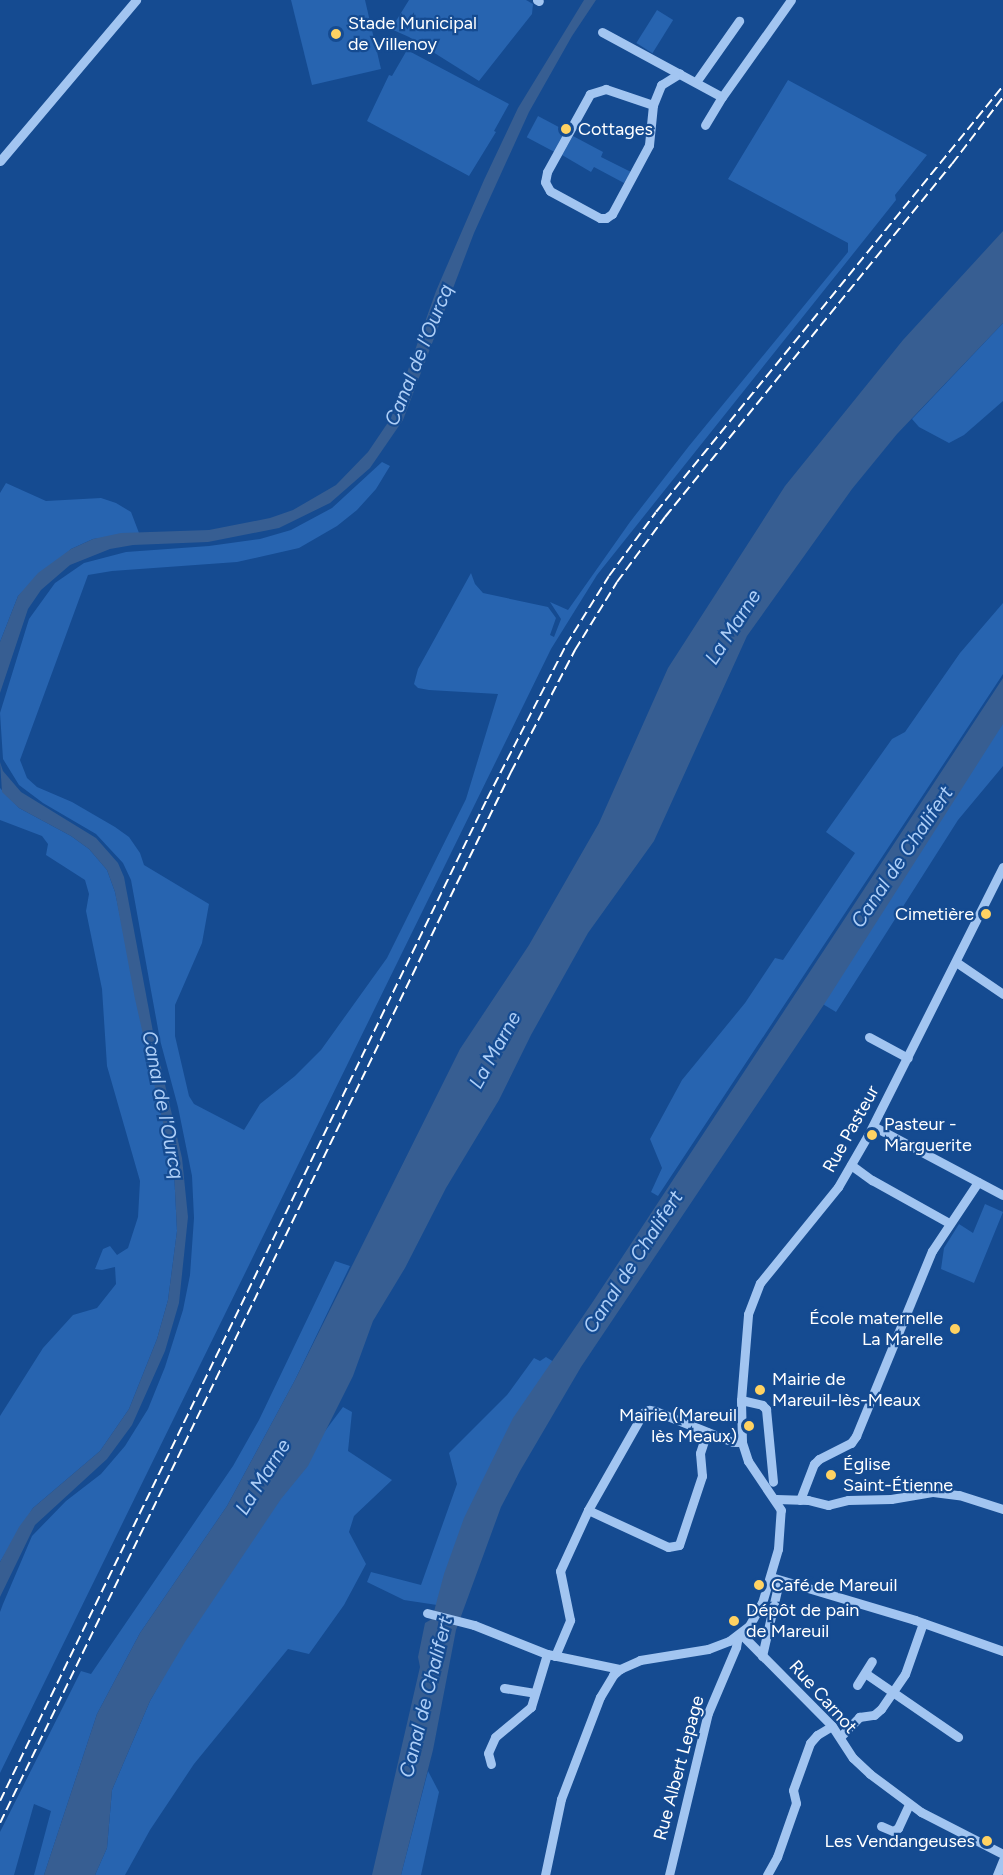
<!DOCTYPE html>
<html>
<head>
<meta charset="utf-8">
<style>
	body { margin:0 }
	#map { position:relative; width:1003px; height:1875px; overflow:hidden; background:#154b91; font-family:Figtree,sans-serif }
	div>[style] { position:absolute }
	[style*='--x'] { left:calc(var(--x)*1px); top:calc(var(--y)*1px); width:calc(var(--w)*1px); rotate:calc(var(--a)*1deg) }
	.green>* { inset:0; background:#2764b0; transform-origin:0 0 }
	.water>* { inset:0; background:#375e92 }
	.minor>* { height:9px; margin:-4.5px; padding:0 4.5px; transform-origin:4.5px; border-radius:4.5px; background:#a2c5f1 }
	.rail>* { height:2px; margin-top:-1px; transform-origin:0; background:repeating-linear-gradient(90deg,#fff 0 10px,transparent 0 14.5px) }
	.dots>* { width:16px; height:16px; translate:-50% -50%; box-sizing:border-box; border:3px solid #154b91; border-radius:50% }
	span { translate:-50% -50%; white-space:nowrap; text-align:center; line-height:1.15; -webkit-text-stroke:4.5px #154b91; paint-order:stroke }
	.poi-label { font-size:18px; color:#fff }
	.left { translate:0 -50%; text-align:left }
	.right { translate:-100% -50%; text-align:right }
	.street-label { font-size:18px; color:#fff }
	.water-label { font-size:20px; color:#aecff8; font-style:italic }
</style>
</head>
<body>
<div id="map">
	<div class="green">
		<i style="clip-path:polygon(291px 0,365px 0,381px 69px,312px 85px)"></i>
		<i style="clip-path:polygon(409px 0,526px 0,533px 4px,532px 14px,479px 81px,409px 37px,391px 29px)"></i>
		<i style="left:657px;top:10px;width:19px;height:39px;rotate:32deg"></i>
		<i style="clip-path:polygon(407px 50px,509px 104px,494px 131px,496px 132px,469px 176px,367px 121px,389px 75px,392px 76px)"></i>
		<i style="clip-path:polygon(788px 80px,927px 155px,895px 195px,896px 200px,597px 575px,551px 649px,0 1773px,0 1612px,3px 1604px,32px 1536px,66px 1501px,101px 1474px,125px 1446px,148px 1409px,165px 1367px,183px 1310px,190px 1275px,194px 1218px,192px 1176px,178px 1107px,160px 1040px,131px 880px,123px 863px,96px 834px,43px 803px,19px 785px,3px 759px,0 713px,29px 619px,55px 583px,84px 563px,126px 552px,209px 546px,260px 539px,291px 530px,332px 508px,382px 462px,390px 466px,376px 489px,357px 510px,337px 526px,299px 548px,237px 562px,112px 571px,88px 575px,20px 760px,27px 778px,37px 787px,72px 802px,115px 827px,129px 837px,140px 853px,144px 865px,209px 904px,202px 943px,175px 1005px,175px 1036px,189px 1096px,194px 1104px,244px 1130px,260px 1104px,295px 1076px,321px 1050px,387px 958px,466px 799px,498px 694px,429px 690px,418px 688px,414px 684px,418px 669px,471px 573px,475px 584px,483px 593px,548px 607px,556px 618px,550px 635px,554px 637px,561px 619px,550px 602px,568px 610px,630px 522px,689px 446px,848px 252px,848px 243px,728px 179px)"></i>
		<i style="left:538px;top:116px;width:32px;height:24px;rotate:28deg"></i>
		<i style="clip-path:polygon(573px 136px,603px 152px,601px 157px,631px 172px,624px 183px,594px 167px,591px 172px,562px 155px)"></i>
		<i style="clip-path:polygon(1003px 323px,1003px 401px,964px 435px,949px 443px,919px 427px,912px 419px)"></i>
		<i style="clip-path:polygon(6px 483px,46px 501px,101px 498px,116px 503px,131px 512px,139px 533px,93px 539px,71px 549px,18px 596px,0 642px,0 493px)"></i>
		<i style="clip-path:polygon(1003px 603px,1003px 674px,658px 1196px,651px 1192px,662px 1168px,650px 1139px,682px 1080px,745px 1003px,775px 958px,783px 960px,855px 853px,826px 832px,892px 739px,905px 732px,960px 653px)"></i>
		<i style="clip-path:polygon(1003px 720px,1003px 766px,958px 820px,836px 1012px,821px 1003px)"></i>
		<i style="clip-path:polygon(0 788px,19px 808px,71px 836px,89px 849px,107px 870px,115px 892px,174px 1171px,177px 1231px,168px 1300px,157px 1339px,129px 1409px,100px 1451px,33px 1508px,0 1562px,0 1416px,43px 1348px,73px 1315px,97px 1308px,116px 1284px,115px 1267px,102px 1270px,95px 1269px,103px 1249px,110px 1246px,117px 1255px,128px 1248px,138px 1217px,140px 1181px,107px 1066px,102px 989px,86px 911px,89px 894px,85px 880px,46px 855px,48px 844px,42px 836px,0 820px)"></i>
		<i style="clip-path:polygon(985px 1204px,1003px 1212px,974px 1283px,941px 1269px,944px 1248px,959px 1224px,973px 1233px)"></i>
		<i style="clip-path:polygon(335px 1261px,350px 1266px,295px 1380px,227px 1506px,140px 1633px,97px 1714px,44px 1875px,34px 1875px,51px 1811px,34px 1804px,14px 1875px,0 1875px,0 1832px,81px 1671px,91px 1674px,233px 1466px,259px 1420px)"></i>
		<i style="clip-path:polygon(546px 1357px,557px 1364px,437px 1605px,404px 1600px,367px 1582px,371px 1572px,421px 1585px,457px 1484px,449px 1453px,507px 1395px,534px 1358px,540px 1361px)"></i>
		<i style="clip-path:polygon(343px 1407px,352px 1412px,348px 1451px,392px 1480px,354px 1516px,349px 1532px,366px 1564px,344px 1605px,309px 1654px,288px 1649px,194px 1764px,150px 1830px,125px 1875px,95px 1875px,107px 1848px,112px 1790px,150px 1701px,207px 1600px,283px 1487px)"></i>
		<i style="clip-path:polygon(428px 1771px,439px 1792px,421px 1875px,401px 1875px)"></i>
	</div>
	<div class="water">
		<i style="clip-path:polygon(584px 0,596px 0,572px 36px,529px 112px,474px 233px,403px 420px,370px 468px,330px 503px,279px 528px,208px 542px,133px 545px,110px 549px,70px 565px,41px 590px,28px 609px,0 693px,0 642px,18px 596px,38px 573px,71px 549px,93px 539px,121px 533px,209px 530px,270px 518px,293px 510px,336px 485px,368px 452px,391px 418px,436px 291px,484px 180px,518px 108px)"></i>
		<i style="clip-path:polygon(1003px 231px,1003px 323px,897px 434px,852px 489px,747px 636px,654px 841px,588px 933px,531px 1035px,499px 1100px,446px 1188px,405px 1268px,373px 1321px,353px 1376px,308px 1466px,281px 1499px,185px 1642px,150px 1701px,112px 1790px,107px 1848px,95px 1875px,44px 1875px,97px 1714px,140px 1633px,227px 1506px,295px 1380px,460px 1049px,529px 945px,599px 823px,668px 668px,785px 486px,903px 340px)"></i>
		<i style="clip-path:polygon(1003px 678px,1003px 724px,823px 1006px,581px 1367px,520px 1471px,501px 1507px,456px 1630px,433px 1750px,401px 1875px,372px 1875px,420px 1667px,418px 1657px,425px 1623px,432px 1619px,444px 1574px,464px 1518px,513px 1418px,592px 1303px)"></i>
		<i style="clip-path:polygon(0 762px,3px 771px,21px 792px,96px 838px,118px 863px,124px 877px,154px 1037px,182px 1158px,188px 1217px,179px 1303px,165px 1351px,132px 1425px,107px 1459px,35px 1525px,0 1597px,0 1562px,19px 1527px,33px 1508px,100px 1451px,129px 1409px,157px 1339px,168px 1300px,177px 1231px,174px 1171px,135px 999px,115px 892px,107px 870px,89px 849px,71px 836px,19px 808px,2px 792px)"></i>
	</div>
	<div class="minor">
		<i style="--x:537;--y:0;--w:2;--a:27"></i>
		<i style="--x:602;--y:32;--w:136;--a:28.4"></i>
		<i style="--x:722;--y:97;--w:119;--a:-54.6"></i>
		<i style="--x:696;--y:82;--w:75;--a:-54.8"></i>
		<i style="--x:653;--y:105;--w:50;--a:-161.2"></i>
		<i style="--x:606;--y:89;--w:17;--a:163"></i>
		<i style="--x:590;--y:94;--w:89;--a:118.9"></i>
		<i style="--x:547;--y:172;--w:10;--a:101"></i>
		<i style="--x:545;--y:182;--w:10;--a:61"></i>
		<i style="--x:550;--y:191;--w:57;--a:28.4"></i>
		<i style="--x:600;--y:218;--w:6;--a:0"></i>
		<i style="--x:606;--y:218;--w:7;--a:-34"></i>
		<i style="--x:612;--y:214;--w:78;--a:-61.8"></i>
		<i style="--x:649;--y:145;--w:40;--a:-84.3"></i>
		<i style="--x:653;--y:105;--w:22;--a:-68"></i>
		<i style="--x:661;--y:85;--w:22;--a:-32"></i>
		<i style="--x:705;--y:125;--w:33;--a:-59"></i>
		<i style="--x:0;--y:161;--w:211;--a:-49.8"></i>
		<i style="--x:956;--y:962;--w:57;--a:34.2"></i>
		<i style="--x:869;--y:1037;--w:44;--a:28.3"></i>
		<i style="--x:873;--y:1126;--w:147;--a:28"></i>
		<i style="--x:851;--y:1165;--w:26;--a:36"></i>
		<i style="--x:872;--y:1180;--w:88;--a:29.2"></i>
		<i style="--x:741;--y:1400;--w:22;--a:13"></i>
		<i style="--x:762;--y:1405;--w:6;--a:45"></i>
		<i style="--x:766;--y:1409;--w:73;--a:84.5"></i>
		<i style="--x:776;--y:1499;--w:32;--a:2"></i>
		<i style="--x:808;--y:1500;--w:21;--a:14"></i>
		<i style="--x:828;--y:1505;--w:21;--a:-14"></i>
		<i style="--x:848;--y:1500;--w:43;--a:-1.3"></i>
		<i style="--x:891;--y:1499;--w:43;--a:-9.5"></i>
		<i style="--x:933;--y:1492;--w:26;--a:7"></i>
		<i style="--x:959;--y:1495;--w:46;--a:17.7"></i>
		<i style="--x:800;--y:1500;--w:39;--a:-69"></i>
		<i style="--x:814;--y:1464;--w:7;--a:-45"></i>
		<i style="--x:819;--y:1459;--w:36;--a:-27"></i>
		<i style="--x:851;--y:1443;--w:9;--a:-54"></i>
		<i style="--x:856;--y:1436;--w:200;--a:-67.7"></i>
		<i style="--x:932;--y:1251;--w:83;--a:-56.3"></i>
		<i style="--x:588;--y:1510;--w:88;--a:24.8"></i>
		<i style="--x:668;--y:1547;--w:11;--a:-10"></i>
		<i style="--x:679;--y:1545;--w:73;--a:-71.6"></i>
		<i style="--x:702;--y:1476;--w:23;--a:-95"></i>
		<i style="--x:700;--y:1453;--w:22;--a:-72"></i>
		<i style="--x:771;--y:1577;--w:150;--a:16.6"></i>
		<i style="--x:915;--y:1620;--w:93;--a:19.4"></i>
		<i style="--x:427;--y:1613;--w:49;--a:14.3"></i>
		<i style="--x:474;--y:1625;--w:79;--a:21.7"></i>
		<i style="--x:547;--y:1654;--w:75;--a:11.6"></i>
		<i style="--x:741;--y:1634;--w:129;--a:45.3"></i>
		<i style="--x:832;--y:1726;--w:38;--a:57"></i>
		<i style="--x:853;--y:1758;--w:23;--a:43"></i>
		<i style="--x:870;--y:1774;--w:64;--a:36.7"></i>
		<i style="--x:921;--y:1812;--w:92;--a:27.1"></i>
		<i style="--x:555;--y:1656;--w:39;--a:-67"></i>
		<i style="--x:570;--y:1620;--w:50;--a:-101.5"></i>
		<i style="--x:560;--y:1571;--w:67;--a:-65.3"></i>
		<i style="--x:588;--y:1510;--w:112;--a:-60.4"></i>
		<i style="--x:643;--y:1413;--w:7;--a:-27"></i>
		<i style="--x:649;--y:1410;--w:6;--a:9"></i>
		<i style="--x:655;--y:1411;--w:84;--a:21.7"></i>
		<i style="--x:733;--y:1442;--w:9;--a:0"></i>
		<i style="--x:762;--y:1656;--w:77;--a:-77.2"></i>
		<i style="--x:865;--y:1673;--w:113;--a:34.5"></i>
		<i style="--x:857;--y:1685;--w:28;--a:-58"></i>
		<i style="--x:504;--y:1688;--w:31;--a:9"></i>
		<i style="--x:840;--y:1737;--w:28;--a:-46"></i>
		<i style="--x:859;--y:1717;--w:15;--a:-8"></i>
		<i style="--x:874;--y:1715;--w:9;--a:-41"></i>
		<i style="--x:881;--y:1709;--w:42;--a:-55.6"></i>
		<i style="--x:905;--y:1674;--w:54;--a:-70.6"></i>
		<i style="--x:491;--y:1764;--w:11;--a:-105"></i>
		<i style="--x:488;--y:1753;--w:17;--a:-66"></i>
		<i style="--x:495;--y:1737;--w:47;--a:-39.8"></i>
		<i style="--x:531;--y:1707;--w:55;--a:-73.2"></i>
		<i style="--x:881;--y:1826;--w:13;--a:23"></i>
		<i style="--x:893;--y:1831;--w:6;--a:-31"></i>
		<i style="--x:898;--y:1828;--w:26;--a:-65"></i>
		<i style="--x:545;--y:1875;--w:78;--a:-78.1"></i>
		<i style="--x:561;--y:1799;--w:109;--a:-69.1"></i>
		<i style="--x:600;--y:1697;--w:26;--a:-59"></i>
		<i style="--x:613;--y:1675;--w:9;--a:-41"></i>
		<i style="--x:620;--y:1669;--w:22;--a:-24"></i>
		<i style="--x:640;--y:1660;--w:69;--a:-9.2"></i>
		<i style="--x:708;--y:1649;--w:22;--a:-21"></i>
		<i style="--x:729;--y:1641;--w:25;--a:-37"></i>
		<i style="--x:749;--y:1626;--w:26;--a:-61"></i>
		<i style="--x:762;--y:1603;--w:56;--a:-73.5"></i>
		<i style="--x:778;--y:1549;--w:39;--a:-86"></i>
		<i style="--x:781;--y:1510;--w:59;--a:-124"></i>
		<i style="--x:748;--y:1461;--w:20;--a:-108"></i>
		<i style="--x:742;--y:1442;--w:42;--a:-91.4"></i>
		<i style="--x:741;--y:1400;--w:86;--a:-85.3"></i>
		<i style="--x:748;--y:1314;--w:33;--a:-69"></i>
		<i style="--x:760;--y:1283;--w:124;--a:-50.9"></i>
		<i style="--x:838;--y:1187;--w:60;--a:-60"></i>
		<i style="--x:868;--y:1135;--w:300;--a:-63.3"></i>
		<i style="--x:669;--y:1875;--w:167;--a:-76.5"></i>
		<i style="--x:708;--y:1713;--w:72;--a:-67"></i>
		<i style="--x:736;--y:1647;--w:11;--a:-80"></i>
		<i style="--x:767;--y:1875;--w:21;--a:-61"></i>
		<i style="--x:777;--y:1857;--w:57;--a:-70.6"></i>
		<i style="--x:796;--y:1803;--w:13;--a:-103"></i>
		<i style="--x:793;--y:1790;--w:50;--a:-70.1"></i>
		<i style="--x:810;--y:1743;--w:11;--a:-49"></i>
		<i style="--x:817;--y:1735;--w:17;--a:-31"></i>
		<i style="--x:997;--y:1875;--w:16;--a:-68"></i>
	</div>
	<div class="rail">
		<i style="--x:0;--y:1801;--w:1114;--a:-64.08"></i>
		<i style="--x:487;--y:799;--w:173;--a:-62.8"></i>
		<i style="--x:566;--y:645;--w:81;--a:-58.1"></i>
		<i style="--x:609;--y:576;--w:79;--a:-53.7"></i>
		<i style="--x:656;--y:512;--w:549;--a:-50.84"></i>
		<i style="--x:0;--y:1823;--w:1169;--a:-64.07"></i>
		<i style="--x:511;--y:772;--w:138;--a:-62.3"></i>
		<i style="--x:575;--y:650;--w:80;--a:-58.3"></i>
		<i style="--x:617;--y:582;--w:81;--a:-53.6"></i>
		<i style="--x:665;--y:517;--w:455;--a:-50.9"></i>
		<i style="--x:952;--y:164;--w:84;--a:-52.7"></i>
	</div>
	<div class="dots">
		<i style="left:336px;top:34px;background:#ffd262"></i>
		<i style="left:566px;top:129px;background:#ffd262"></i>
		<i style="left:986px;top:914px;background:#ffd262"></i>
		<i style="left:872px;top:1135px;background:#ffd262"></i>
		<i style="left:955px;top:1329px;background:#ffd262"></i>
		<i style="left:760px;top:1390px;background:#ffd262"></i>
		<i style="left:749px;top:1426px;background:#ffd262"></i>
		<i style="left:831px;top:1475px;background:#ffd262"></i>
		<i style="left:759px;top:1585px;background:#ffd262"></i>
		<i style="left:734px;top:1621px;background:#ffd262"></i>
		<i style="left:987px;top:1841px;background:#ffd262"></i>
	</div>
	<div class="poi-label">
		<span class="left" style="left:348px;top:34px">Stade Municipal<br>de Villenoy</span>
		<span class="left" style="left:578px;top:129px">Cottages</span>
		<span class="right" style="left:974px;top:914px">Cimetière</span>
		<span class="left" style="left:884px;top:1135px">Pasteur -<br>Marguerite</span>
		<span class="right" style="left:943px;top:1329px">École maternelle<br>La Marelle</span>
		<span class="left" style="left:772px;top:1390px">Mairie de<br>Mareuil-lès-Meaux</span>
		<span class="right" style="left:737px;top:1426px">Mairie (Mareuil<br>lès Meaux)</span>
		<span class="left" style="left:843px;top:1475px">Église<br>Saint-Étienne</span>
		<span class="left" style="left:771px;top:1585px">Café de Mareuil</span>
		<span class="left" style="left:746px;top:1621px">Dépôt de pain<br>de Mareuil</span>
		<span class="right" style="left:975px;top:1841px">Les Vendangeuses</span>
	</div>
	<div class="street-label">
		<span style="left:851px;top:1129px;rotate:-61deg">Rue Pasteur</span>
		<span style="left:823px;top:1697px;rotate:48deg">Rue Carnot</span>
		<span style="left:679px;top:1768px;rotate:-75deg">Rue Albert Lepage</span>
	</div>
	<div class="water-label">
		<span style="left:419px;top:355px;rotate:-68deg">Canal de l'Ourcq</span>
		<span style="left:733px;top:627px;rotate:-57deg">La Marne</span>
		<span style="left:902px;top:857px;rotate:-56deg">Canal de Chalifert</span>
		<span style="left:495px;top:1050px;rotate:-61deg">La Marne</span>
		<span style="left:163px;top:1105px;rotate:79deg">Canal de l'Ourcq</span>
		<span style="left:633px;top:1262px;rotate:-57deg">Canal de Chalifert</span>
		<span style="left:263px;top:1477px;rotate:-58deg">La Marne</span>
		<span style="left:426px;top:1697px;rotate:-76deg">Canal de Chalifert</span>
	</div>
</div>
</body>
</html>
